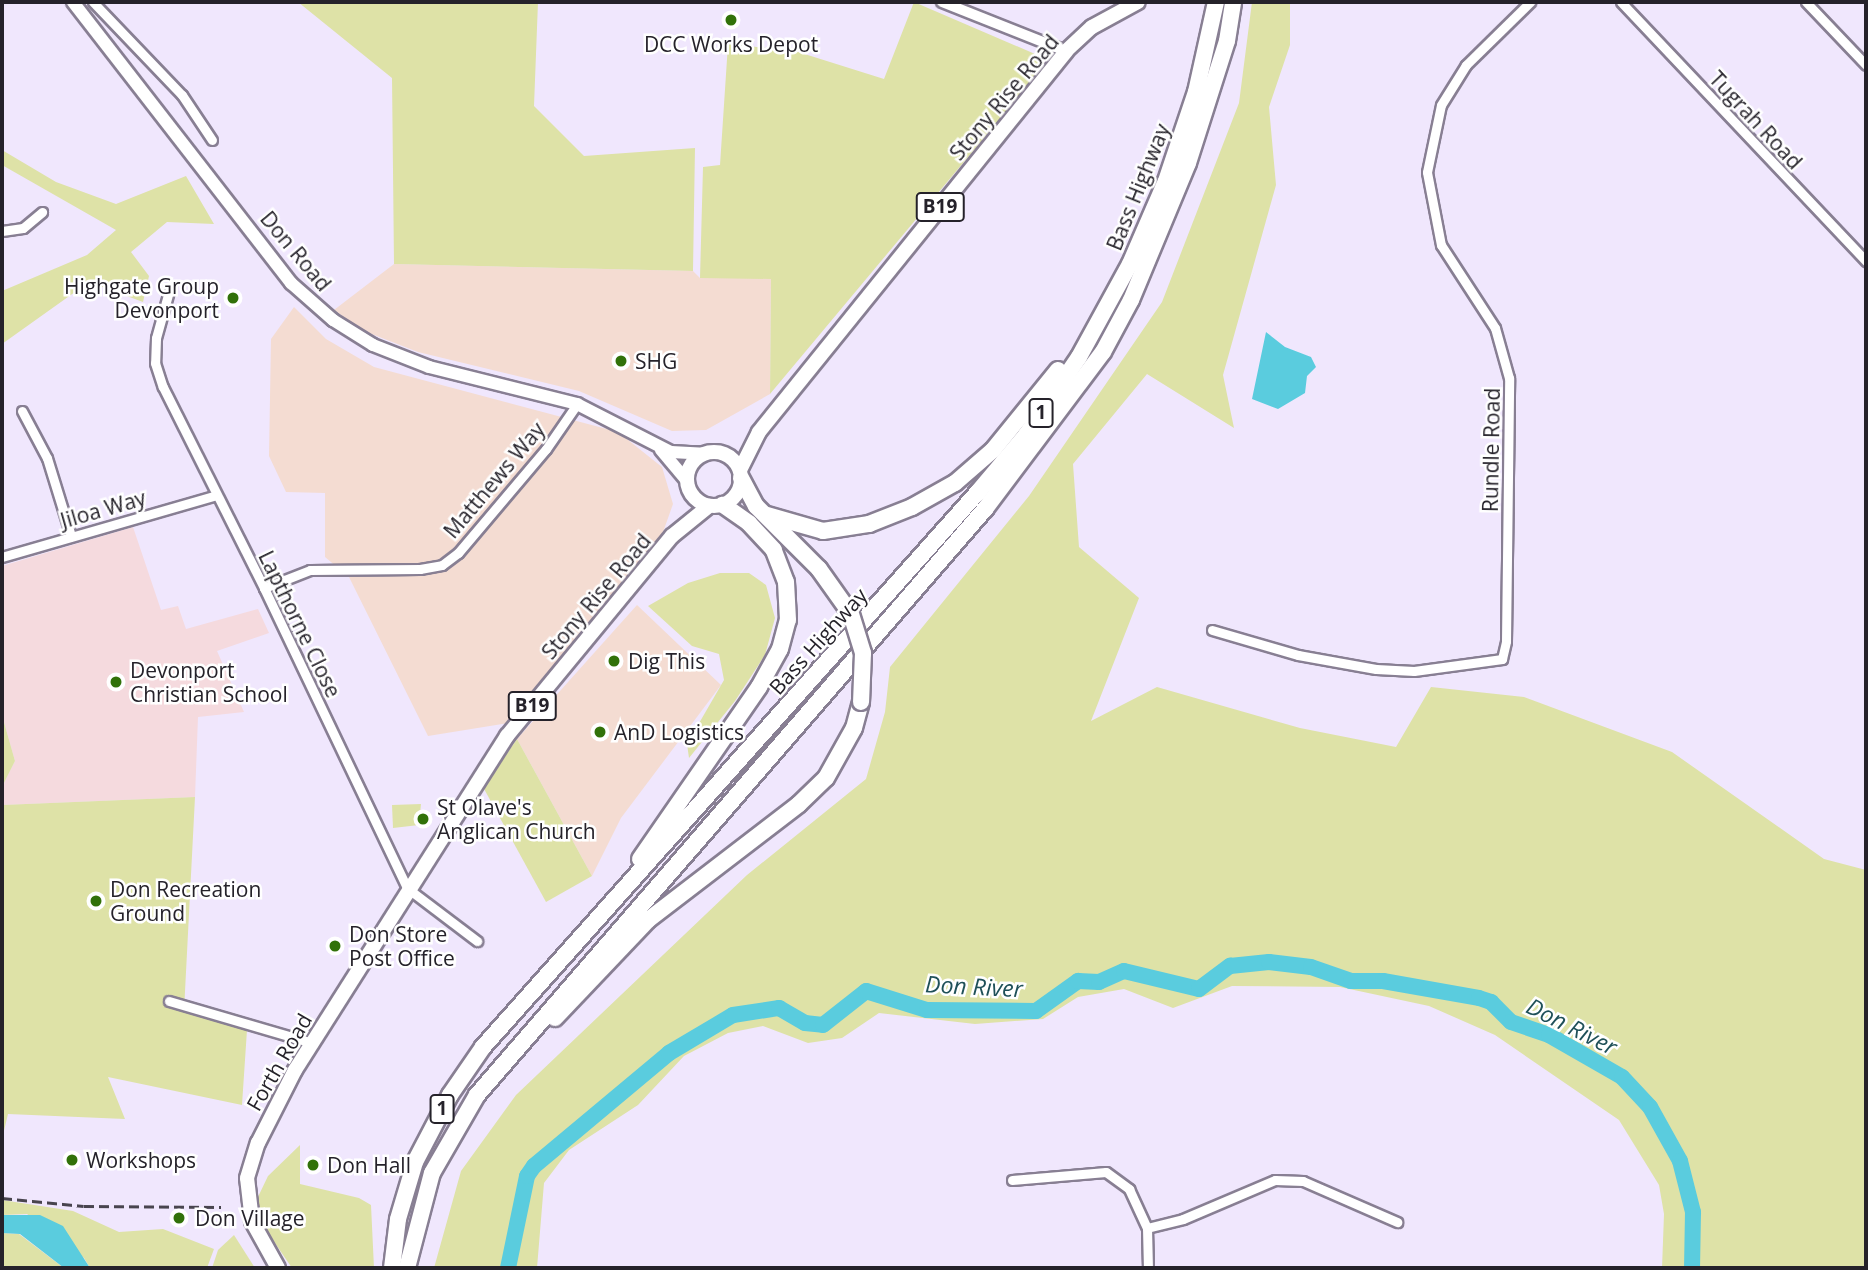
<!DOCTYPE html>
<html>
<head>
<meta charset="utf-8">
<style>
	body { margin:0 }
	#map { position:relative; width:1868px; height:1270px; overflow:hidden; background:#f0e7fd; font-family:"Open Sans",sans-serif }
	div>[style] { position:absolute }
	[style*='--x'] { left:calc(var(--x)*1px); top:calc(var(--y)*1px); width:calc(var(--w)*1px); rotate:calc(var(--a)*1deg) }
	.commercial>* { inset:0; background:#f4dcd2 }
	.education>* { inset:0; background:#f5dade }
	.green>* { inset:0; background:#dee2a7 }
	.water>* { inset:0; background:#5accde }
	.river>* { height:16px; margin:-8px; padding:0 8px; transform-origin:8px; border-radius:8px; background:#5accde }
	.roads { filter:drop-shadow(2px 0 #887f93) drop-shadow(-2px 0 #887f93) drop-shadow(0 2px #887f93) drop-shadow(0 -2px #887f93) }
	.minor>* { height:9px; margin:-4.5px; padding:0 4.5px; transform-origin:4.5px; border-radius:4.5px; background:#fff }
	.tertiary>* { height:10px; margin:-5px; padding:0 5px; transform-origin:5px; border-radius:5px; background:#fff }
	.secondary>* { height:12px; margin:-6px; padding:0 6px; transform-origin:6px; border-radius:6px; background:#fff }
	.primary>* { height:14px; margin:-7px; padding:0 7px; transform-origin:7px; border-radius:7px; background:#fff }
	.primary>.ring { margin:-7px; padding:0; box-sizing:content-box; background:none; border:14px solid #fff; border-radius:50% }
	.motorway>* { height:16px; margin:-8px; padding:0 8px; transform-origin:8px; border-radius:8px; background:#fff }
	.rail>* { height:2.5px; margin-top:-1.25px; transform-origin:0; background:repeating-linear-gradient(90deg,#48444e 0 10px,transparent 0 15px) }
	.bridges { filter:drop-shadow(2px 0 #887f93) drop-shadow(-2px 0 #887f93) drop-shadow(0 2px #887f93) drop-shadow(0 -2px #887f93) }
	.motorway-bridge>* { height:16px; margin:-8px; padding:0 8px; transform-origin:8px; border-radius:8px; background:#fff }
	.dots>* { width:19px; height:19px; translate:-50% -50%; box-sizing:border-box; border:4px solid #fff; border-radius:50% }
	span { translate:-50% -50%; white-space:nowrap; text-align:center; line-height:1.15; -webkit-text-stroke:5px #fff; paint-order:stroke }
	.shield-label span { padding:2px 5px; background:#fff; border:2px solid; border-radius:5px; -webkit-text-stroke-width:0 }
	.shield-label { font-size:19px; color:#25222a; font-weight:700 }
	.poi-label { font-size:21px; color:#25222a }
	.right { translate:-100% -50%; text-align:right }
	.left { translate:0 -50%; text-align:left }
	.street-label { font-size:21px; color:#25222a }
	.water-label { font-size:23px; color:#1f5058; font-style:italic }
	.frame { position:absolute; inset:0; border:4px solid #25222a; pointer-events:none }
</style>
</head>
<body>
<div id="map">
	<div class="commercial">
		<i style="clip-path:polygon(394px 264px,693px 271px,700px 278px,771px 278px,770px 394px,706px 430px,672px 431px,579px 391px,418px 352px,364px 331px,334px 310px)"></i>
		<i style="clip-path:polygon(294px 307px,326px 339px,374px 367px,618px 432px,662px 467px,673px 504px,662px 535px,515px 722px,428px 736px,349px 577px,325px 557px,325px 493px,286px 492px,269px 456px,271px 339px)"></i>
		<i style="clip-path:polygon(637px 605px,721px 685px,621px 818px,592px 876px,517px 739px)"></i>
	</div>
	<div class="education">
		<i style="clip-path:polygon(133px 527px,161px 610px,178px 606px,186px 629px,258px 609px,269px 633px,217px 651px,244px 712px,198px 717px,195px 797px,2px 805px,2px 787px,15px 761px,2px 715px,2px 566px)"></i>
	</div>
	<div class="green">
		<i style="clip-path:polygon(298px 2px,538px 2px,534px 106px,584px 156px,695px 148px,693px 271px,394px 264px,392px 78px)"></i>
		<i style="clip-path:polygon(914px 2px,1042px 57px,1045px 65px,770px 394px,771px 279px,700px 278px,703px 167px,720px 165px,728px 44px,795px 51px,884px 79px)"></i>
		<i style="clip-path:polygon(1252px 2px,1290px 2px,1290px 45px,1269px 107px,1276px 185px,1223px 375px,1234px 428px,1147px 374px,1073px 464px,1079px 547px,1139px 598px,1091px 721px,1157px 687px,1300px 728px,1396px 747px,1431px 687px,1524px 697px,1672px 752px,1824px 859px,1866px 870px,1866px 1268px,1662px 1268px,1664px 1214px,1659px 1185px,1619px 1120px,1495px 1035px,1429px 1006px,1340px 987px,1232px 986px,1173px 1008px,1124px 989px,1078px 997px,1043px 1019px,975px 1024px,879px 1013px,842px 1038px,808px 1043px,763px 1026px,728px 1033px,684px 1056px,638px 1105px,569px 1150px,544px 1183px,537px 1268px,434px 1268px,461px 1171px,516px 1095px,747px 875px,866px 779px,885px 712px,890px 667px,1029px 496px,1162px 302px,1239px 103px)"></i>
		<i style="clip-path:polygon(2px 150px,56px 182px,116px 204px,186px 176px,214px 224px,167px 222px,131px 252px,149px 276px,143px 302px,89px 282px,2px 344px,2px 291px,87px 255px,116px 230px,2px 165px)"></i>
		<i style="clip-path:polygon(720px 573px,749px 573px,766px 585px,775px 618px,765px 655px,735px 701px,689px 758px,687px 744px,724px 680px,719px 654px,692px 646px,648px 606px,688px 583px)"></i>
		<i style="clip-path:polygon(2px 715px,15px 761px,2px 787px)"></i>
		<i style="clip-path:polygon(517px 739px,592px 876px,546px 902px,483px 787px)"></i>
		<i style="clip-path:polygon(195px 797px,184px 1011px,247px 1030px,242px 1105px,108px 1077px,125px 1119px,8px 1114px,2px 1139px,2px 805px)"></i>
		<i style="clip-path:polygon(421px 804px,419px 825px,393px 828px,392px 805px)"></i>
		<i style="clip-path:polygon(300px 1145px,300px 1184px,359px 1198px,371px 1205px,374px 1268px,292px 1268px,266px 1230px,257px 1199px,268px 1176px)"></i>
		<i style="clip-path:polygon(2px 1200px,73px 1211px,119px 1232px,163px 1229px,214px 1249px,207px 1268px,90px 1268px,84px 1258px,27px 1214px,2px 1215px)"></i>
		<i style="clip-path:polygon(2px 1233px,19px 1234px,64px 1268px,2px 1268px)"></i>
		<i style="clip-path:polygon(234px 1235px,255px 1268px,212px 1268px,218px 1250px)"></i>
	</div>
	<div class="water">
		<i style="clip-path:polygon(1266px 332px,1285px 347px,1311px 357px,1316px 367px,1307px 376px,1305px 393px,1278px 409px,1252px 399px)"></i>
		<i style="clip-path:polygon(2px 1215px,40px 1215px,63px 1226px,90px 1268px,64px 1268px,20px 1234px,2px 1233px)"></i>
	</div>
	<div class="river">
		<i style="--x:508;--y:1268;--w:94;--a:-78.3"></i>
		<i style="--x:527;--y:1176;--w:12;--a:-55"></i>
		<i style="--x:534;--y:1166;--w:176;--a:-39.9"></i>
		<i style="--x:669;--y:1053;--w:74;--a:-30.7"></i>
		<i style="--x:733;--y:1015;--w:47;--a:-8.7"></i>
		<i style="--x:779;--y:1008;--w:30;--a:30"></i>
		<i style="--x:805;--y:1023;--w:18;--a:6"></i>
		<i style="--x:823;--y:1025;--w:55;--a:-38.3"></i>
		<i style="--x:866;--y:991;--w:64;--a:17.3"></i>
		<i style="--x:927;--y:1010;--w:109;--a:0.5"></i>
		<i style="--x:1036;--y:1011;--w:52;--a:-35.5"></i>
		<i style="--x:1078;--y:981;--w:21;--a:3"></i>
		<i style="--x:1099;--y:982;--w:27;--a:-24"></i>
		<i style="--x:1124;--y:971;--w:77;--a:13.5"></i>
		<i style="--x:1199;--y:989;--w:39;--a:-37"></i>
		<i style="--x:1230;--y:966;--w:39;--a:-6"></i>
		<i style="--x:1269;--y:962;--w:42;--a:6.8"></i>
		<i style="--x:1311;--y:967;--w:42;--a:19.3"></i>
		<i style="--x:1351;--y:981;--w:32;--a:0"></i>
		<i style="--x:1383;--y:981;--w:97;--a:10"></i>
		<i style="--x:1479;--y:998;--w:13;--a:18"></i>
		<i style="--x:1491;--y:1002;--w:28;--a:45"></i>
		<i style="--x:1511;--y:1022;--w:40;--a:18.9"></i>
		<i style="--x:1549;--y:1035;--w:84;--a:29.9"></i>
		<i style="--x:1622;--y:1077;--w:41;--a:47"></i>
		<i style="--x:1650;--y:1107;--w:62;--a:60.9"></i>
		<i style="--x:1680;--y:1161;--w:53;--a:75.7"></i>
		<i style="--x:1693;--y:1212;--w:56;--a:91"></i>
	</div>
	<div class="roads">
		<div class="minor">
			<i style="--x:93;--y:2;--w:129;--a:46.3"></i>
			<i style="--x:182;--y:95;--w:54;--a:56.3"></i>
			<i style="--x:1621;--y:2;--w:357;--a:46.6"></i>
			<i style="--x:1806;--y:2;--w:87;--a:46.4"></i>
			<i style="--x:2;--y:231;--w:21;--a:-8"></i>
			<i style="--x:23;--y:228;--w:25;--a:-40"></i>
			<i style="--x:169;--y:291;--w:49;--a:105.5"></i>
			<i style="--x:156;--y:338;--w:25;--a:92"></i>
			<i style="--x:155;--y:363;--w:25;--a:72"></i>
			<i style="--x:163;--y:387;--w:225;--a:63.3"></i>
			<i style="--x:264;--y:588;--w:332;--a:64.5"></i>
			<i style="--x:407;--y:888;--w:88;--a:37.1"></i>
			<i style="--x:22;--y:411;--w:53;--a:62"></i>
			<i style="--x:47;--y:458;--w:82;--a:72.9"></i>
			<i style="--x:2;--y:557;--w:221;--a:-16.1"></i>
			<i style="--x:264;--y:588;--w:49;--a:-21.4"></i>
			<i style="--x:310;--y:570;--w:110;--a:-0.5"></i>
			<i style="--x:420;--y:569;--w:22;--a:-10"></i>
			<i style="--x:442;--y:565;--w:20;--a:-37"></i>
			<i style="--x:458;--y:553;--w:136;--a:-49.8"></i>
			<i style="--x:546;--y:449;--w:55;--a:-55.4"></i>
			<i style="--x:1212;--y:630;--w:90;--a:16.2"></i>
			<i style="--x:1298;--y:655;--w:79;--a:10.2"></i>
			<i style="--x:1376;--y:669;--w:38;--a:3"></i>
			<i style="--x:1414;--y:671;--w:89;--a:-7.8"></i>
			<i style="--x:1502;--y:659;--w:18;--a:-77"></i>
			<i style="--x:1506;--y:641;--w:263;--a:-89.3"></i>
			<i style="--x:1509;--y:378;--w:52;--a:-105.6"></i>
			<i style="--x:1495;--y:328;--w:99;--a:-123"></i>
			<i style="--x:1441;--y:245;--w:74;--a:-100.9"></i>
			<i style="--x:1427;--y:172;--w:68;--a:-78.2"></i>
			<i style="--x:1441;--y:105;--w:47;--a:-58"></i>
			<i style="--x:1466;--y:65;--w:90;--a:-44.5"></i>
			<i style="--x:169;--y:1001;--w:150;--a:16.3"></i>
			<i style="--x:1012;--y:1180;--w:94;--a:-4.9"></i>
			<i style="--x:1106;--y:1172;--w:29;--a:36"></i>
			<i style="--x:1129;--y:1189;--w:43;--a:65.2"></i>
			<i style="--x:1147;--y:1228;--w:40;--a:88.6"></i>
			<i style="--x:1147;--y:1228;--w:37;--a:-14"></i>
			<i style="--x:1183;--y:1219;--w:100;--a:-23"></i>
			<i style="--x:1275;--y:1180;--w:28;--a:2"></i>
			<i style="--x:1303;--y:1181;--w:103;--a:23.6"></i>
		</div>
		<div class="tertiary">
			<i style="--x:942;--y:2;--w:133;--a:21.6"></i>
		</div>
		<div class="secondary">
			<i style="--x:73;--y:2;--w:356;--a:52.2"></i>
			<i style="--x:291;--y:283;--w:56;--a:41.4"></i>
			<i style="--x:333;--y:320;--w:47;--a:32"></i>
			<i style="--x:373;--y:345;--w:60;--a:21.4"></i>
			<i style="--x:429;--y:367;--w:153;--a:14"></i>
			<i style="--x:577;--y:404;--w:106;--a:27.1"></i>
			<i style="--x:671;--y:452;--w:33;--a:3"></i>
			<i style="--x:661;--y:450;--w:42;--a:49.8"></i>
		</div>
		<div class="primary">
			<i class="ring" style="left:687px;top:452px;width:40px;height:40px"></i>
			<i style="--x:740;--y:470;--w:42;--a:-63.4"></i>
			<i style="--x:759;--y:432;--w:489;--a:-51.1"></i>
			<i style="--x:1066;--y:51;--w:35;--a:-43"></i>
			<i style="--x:1092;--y:27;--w:52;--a:-28.5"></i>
			<i style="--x:278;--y:1268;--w:54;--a:-119"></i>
			<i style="--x:252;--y:1221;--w:43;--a:-96.6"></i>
			<i style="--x:247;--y:1178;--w:37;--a:-73"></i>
			<i style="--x:258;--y:1143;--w:82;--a:-63.1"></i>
			<i style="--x:295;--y:1070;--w:396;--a:-57.6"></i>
			<i style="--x:507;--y:736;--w:259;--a:-50.5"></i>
			<i style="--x:672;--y:536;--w:48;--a:-39"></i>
		</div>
		<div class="motorway">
			<i style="--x:741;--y:478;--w:32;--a:62"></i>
			<i style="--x:756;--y:506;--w:89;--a:45"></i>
			<i style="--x:819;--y:569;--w:55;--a:54.6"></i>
			<i style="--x:767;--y:515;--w:58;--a:15.9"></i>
			<i style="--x:823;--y:531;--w:47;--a:-8.7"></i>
			<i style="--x:869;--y:524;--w:46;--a:-21.6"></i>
			<i style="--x:912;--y:507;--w:49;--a:-29.2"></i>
			<i style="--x:955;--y:483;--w:50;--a:-41"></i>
			<i style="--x:993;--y:450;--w:103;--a:-50.9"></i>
			<i style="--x:640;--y:859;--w:209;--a:-55.3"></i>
			<i style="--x:759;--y:687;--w:43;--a:-61.1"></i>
			<i style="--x:780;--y:649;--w:30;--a:-75"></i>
			<i style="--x:788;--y:620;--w:38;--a:-93"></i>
			<i style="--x:786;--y:582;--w:34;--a:-111"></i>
			<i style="--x:774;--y:550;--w:37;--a:-133"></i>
			<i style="--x:749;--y:523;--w:32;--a:-145"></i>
			<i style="--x:555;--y:1018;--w:135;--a:-46.5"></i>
			<i style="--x:648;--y:920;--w:190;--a:-37.5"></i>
			<i style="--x:799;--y:804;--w:37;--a:-44"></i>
			<i style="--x:826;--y:778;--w:57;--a:-60.8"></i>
			<i style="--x:854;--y:728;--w:27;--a:-75"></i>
			<i style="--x:392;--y:1268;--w:49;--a:-83"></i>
			<i style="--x:398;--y:1219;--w:59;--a:-73.4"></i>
			<i style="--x:415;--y:1162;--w:76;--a:-62.4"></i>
			<i style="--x:450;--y:1095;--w:58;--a:-55.5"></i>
			<i style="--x:483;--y:1047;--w:744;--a:-48.27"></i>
			<i style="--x:978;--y:492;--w:75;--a:-49.9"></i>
			<i style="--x:1026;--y:435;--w:94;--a:-55.8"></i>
			<i style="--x:1079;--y:357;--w:106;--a:-61.3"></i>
			<i style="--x:1130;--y:264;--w:90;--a:-66.6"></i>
			<i style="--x:1166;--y:181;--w:94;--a:-71.4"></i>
			<i style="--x:1196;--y:92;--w:92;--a:-77.5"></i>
			<i style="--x:407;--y:1268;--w:98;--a:-75.3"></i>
			<i style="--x:432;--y:1173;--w:90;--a:-60"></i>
			<i style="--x:477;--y:1095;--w:776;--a:-49.08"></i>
			<i style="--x:985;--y:509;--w:196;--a:-53.1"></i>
			<i style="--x:1103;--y:352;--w:59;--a:-61.7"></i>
			<i style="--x:1131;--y:300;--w:148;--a:-67.4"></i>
			<i style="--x:1188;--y:163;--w:128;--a:-72.3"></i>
			<i style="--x:1227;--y:41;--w:39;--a:-81"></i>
		</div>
	</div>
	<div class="rail">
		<i style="--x:2;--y:1198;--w:82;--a:5.6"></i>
		<i style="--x:84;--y:1206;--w:137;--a:0.4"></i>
	</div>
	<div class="bridges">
		<div class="motorway-bridge">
			<i style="--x:851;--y:614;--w:41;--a:72.9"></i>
			<i style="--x:863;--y:653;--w:49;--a:92.3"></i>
		</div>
	</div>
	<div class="dots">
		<i style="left:731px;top:20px;background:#317109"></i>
		<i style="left:233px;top:298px;background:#317109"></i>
		<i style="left:621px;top:361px;background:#317109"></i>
		<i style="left:614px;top:661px;background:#317109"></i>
		<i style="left:116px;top:682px;background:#317109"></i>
		<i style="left:600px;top:732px;background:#317109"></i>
		<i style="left:423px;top:819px;background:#317109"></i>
		<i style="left:96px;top:901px;background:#317109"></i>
		<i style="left:335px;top:946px;background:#317109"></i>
		<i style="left:72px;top:1160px;background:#317109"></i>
		<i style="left:313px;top:1165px;background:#317109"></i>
		<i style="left:179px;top:1218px;background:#317109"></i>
	</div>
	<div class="shield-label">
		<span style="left:940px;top:207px">B19</span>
		<span style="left:1041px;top:413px">1</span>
		<span style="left:532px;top:706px">B19</span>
		<span style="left:442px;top:1109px">1</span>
	</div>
	<div class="poi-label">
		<span style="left:731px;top:44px">DCC Works Depot</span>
		<span class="right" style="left:219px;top:298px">Highgate Group<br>Devonport</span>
		<span class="left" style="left:635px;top:361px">SHG</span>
		<span class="left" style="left:628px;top:661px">Dig This</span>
		<span class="left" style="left:130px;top:682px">Devonport<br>Christian School</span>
		<span class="left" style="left:614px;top:732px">AnD Logistics</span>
		<span class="left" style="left:437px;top:819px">St Olave's<br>Anglican Church</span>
		<span class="left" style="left:110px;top:901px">Don Recreation<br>Ground</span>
		<span class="left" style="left:349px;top:946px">Don Store<br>Post Office</span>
		<span class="left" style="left:86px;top:1160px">Workshops</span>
		<span class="left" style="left:327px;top:1165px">Don Hall</span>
		<span class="left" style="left:195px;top:1218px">Don Village</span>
	</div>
	<div class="street-label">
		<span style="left:1004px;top:97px;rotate:-50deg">Stony Rise Road</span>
		<span style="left:1756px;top:120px;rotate:47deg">Tugrah Road</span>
		<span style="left:1138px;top:187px;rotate:-68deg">Bass Highway</span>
		<span style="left:296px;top:251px;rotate:50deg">Don Road</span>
		<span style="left:1491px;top:450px;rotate:-89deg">Rundle Road</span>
		<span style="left:494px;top:480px;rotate:-50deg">Matthews Way</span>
		<span style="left:103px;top:509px;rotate:-16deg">Jiloa Way</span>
		<span style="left:596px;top:596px;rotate:-50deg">Stony Rise Road</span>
		<span style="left:300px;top:624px;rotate:64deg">Lapthorne Close</span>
		<span style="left:818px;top:641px;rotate:-48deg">Bass Highway</span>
		<span style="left:279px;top:1062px;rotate:-60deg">Forth Road</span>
	</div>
	<div class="water-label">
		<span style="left:974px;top:986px;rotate:3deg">Don River</span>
		<span style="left:1572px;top:1026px;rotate:27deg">Don River</span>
	</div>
	<div class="frame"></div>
</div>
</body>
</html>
